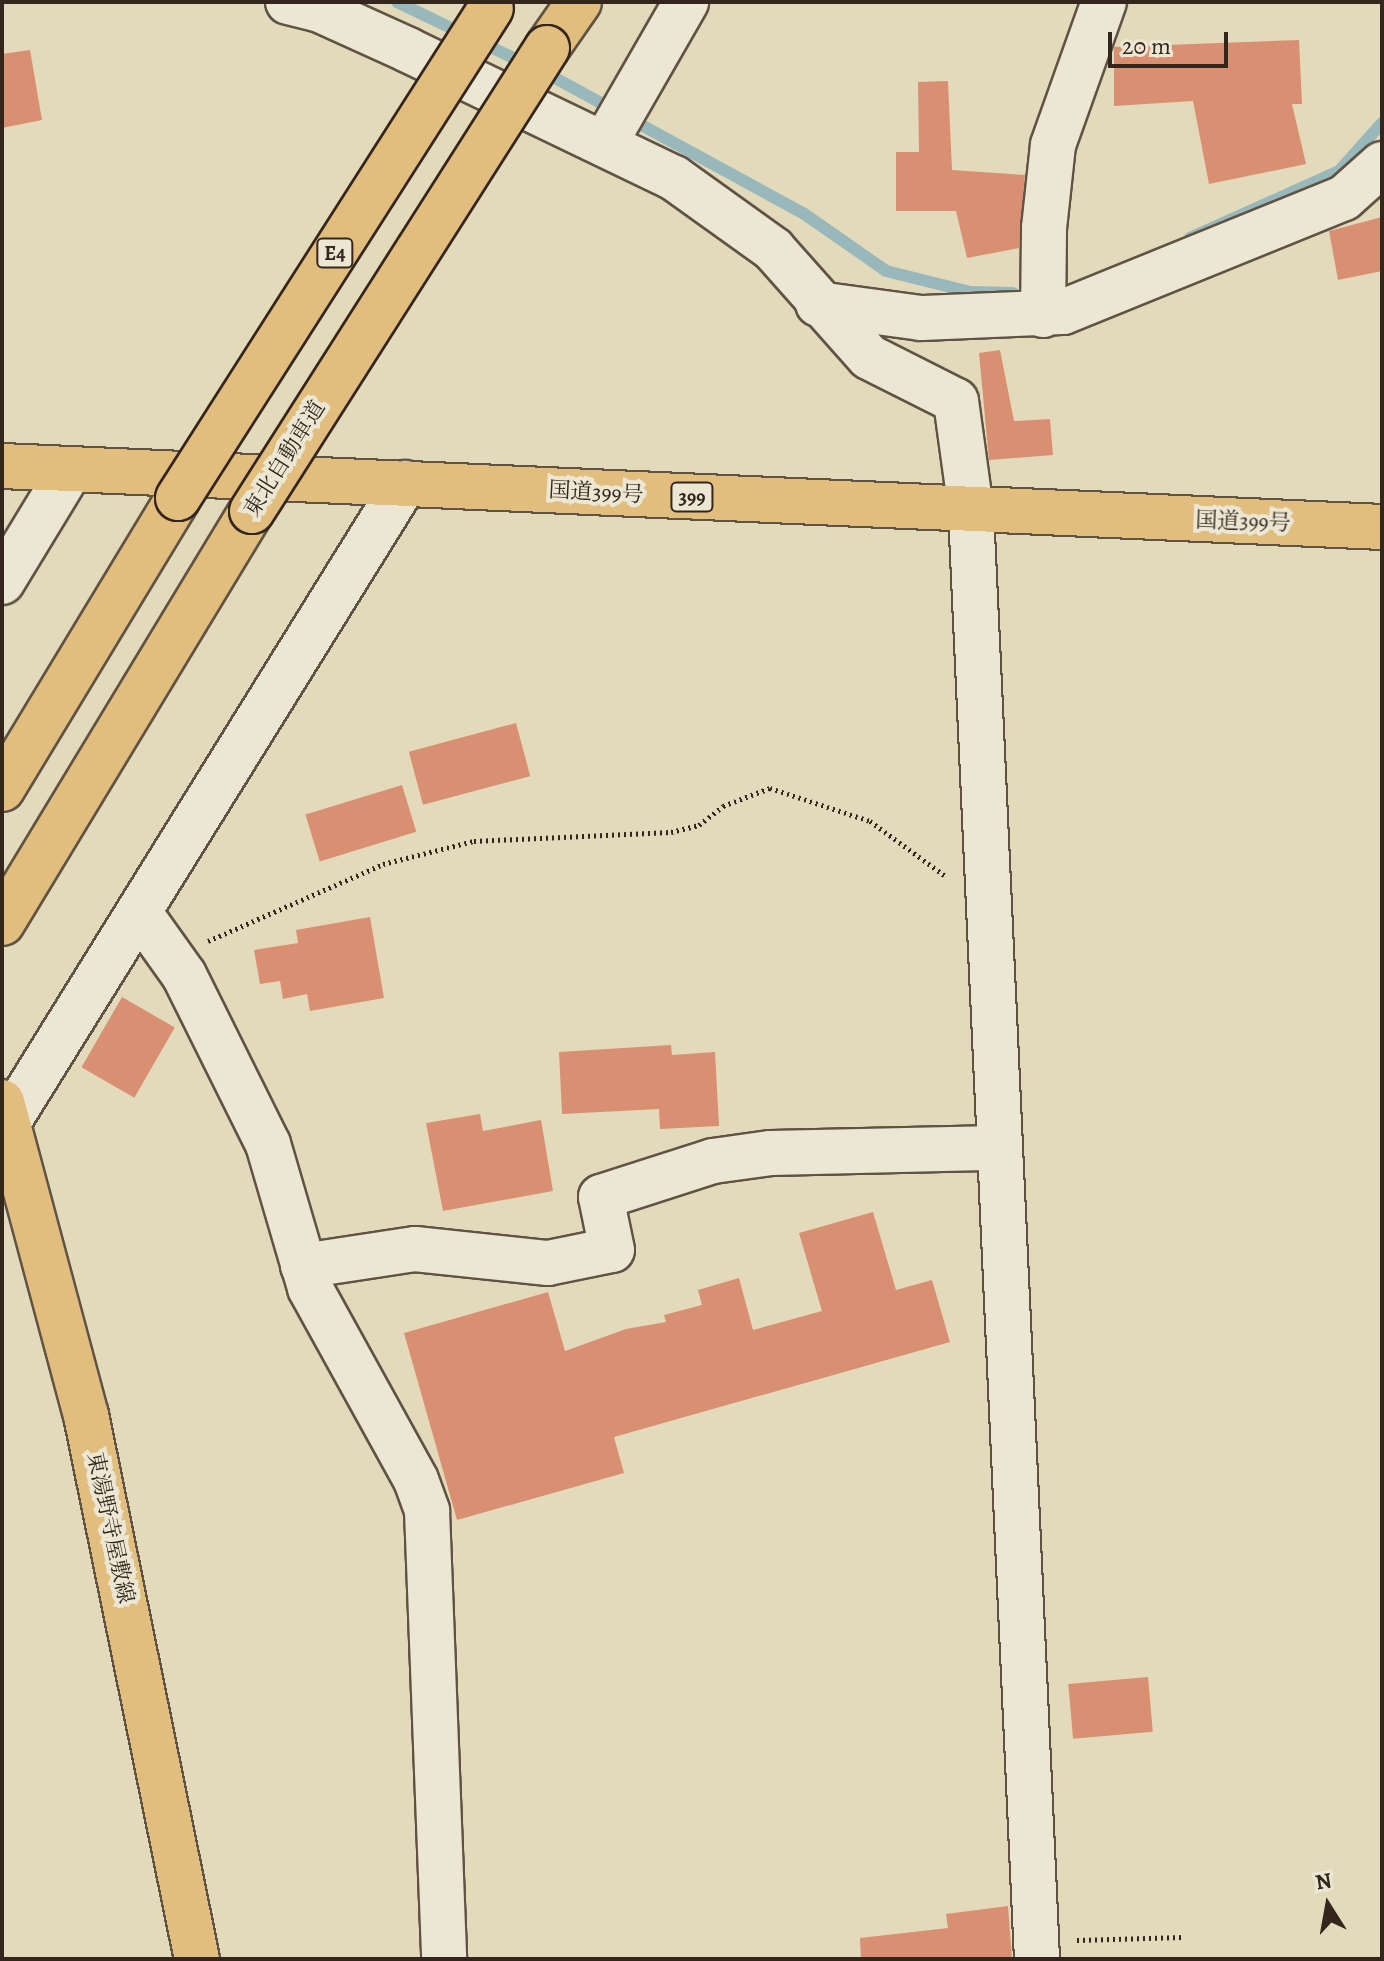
<!DOCTYPE html>
<html>
<head>
<meta charset="utf-8">
<style>
	body { margin:0 }
	#map { position:relative; width:1384px; height:1961px; overflow:hidden; background:#e2dabb; font-family:Alegreya,"Noto Serif JP",serif }
	div>[style] { position:absolute }
	[style*='--x'] { left:calc(var(--x)*1px); top:calc(var(--y)*1px); width:calc(var(--w)*1px); rotate:calc(var(--a)*1deg) }
	.stream>* { height:12px; margin:-6px; padding:0 6px; transform-origin:6px; border-radius:6px; background:#99b8bb }
	.building>* { inset:0; background:#d99072; transform-origin:0 0 }
	.path>* { height:5px; margin-top:-2.5px; transform-origin:0; background:repeating-linear-gradient(90deg,#35261d 0 2px,transparent 0 6px) }
	.roads { filter:drop-shadow(2px 0 #605344) drop-shadow(-2px 0 #605344) drop-shadow(0 2px #605344) drop-shadow(0 -2px #605344) }
	.minor>* { height:44px; margin:-22px; padding:0 22px; transform-origin:22px; border-radius:22px; background:#ece7d3 }
	.major>* { height:44px; margin:-22px; padding:0 22px; transform-origin:22px; border-radius:22px; background:#e1bd7e }
	.highway>* { height:44px; margin:-22px; padding:0 22px; transform-origin:22px; border-radius:22px; background:#e1bd7e }
	.bridges { filter:drop-shadow(2px 0 #35261d) drop-shadow(-2px 0 #35261d) drop-shadow(0 2px #35261d) drop-shadow(0 -2px #35261d) }
	.highway-bridge>* { height:44px; margin:-22px; padding:0 22px; transform-origin:22px; border-radius:22px; background:#e1bd7e }
	span { translate:-50% -50%; white-space:nowrap; text-align:center; line-height:1.15; -webkit-text-stroke:8px #ece7d3; paint-order:stroke }
	.shield-label span { padding:2px 6px; background:#ece7d3; border:2px solid; border-radius:6px; -webkit-text-stroke-width:0 }
	.shield-label { font-size:20px; color:#35261d; font-weight:700 }
	.street-label { font-size:22px; color:#35261d }
	.frame { position:absolute; inset:0; border:4px solid #35261d; pointer-events:none }
	.north { position:absolute; left:1288px; top:1865px; width:80px; height:80px; -webkit-text-stroke:6px #ece7d3; paint-order:stroke; rotate:349deg; font-size:22px; font-weight:700; line-height:32px; text-align:center; color:#35261d }
	.north::after { content:''; display:block; margin:auto; width:28px; height:36px; background:#35261d; clip-path:polygon(50% 0,100% 100%,50% 72%,0 100%) }
	.scale { position:absolute; left:1108px; top:32px; width:120px; height:36px; box-sizing:border-box; border:4px solid #35261d; border-top:0; padding-left:10px; font-size:24px; line-height:28px; white-space:nowrap; color:#35261d; -webkit-text-stroke:6px #ece7d3; paint-order:stroke }
</style>
</head>
<body>
<div id="map">
	<div class="stream">
		<i style="--x:397;--y:2;--w:175;--a:25.7"></i>
		<i style="--x:555;--y:78;--w:282;--a:28.6"></i>
		<i style="--x:803;--y:213;--w:101;--a:34.9"></i>
		<i style="--x:886;--y:271;--w:87;--a:14"></i>
		<i style="--x:970;--y:292;--w:43;--a:1.3"></i>
		<i style="--x:1190;--y:238;--w:163;--a:-24.2"></i>
		<i style="--x:1339;--y:171;--w:64;--a:-48.1"></i>
	</div>
	<div class="building">
		<i style="clip-path:polygon(1299px 40px,1302px 104px,1292px 104px,1306px 164px,1209px 184px,1193px 101px,1114px 106px,1114px 47px)"></i>
		<i style="clip-path:polygon(30px 50px,42px 120px,2px 128px,2px 54px)"></i>
		<i style="clip-path:polygon(948px 81px,952px 170px,1025px 175px,1019px 248px,967px 258px,956px 211px,896px 211px,896px 152px,919px 152px,918px 82px)"></i>
		<i style="clip-path:polygon(1382px 217px,1382px 271px,1338px 280px,1329px 231px)"></i>
		<i style="clip-path:polygon(1000px 350px,1014px 421px,1050px 419px,1053px 455px,989px 460px,979px 353px)"></i>
		<i style="left:516px;top:723px;width:55px;height:111px;rotate:75deg"></i>
		<i style="left:402px;top:785px;width:49px;height:101px;rotate:73deg"></i>
		<i style="clip-path:polygon(370px 917px,384px 998px,310px 1011px,307px 994px,283px 999px,280px 981px,260px 984px,254px 950px,298px 943px,296px 930px)"></i>
		<i style="left:122px;top:997px;width:61px;height:81px;rotate:30deg"></i>
		<i style="clip-path:polygon(671px 1045px,672px 1055px,715px 1052px,719px 1126px,660px 1129px,659px 1109px,562px 1114px,559px 1052px)"></i>
		<i style="clip-path:polygon(480px 1114px,483px 1131px,541px 1120px,553px 1191px,443px 1211px,426px 1123px)"></i>
		<i style="clip-path:polygon(873px 1212px,896px 1290px,932px 1280px,950px 1342px,614px 1437px,624px 1473px,457px 1520px,404px 1333px,548px 1292px,565px 1351px,626px 1329px,666px 1322px,664px 1315px,702px 1305px,698px 1290px,739px 1278px,753px 1330px,822px 1311px,799px 1233px)"></i>
		<i style="left:1148px;top:1677px;width:55px;height:80px;rotate:85deg"></i>
		<i style="clip-path:polygon(1008px 1906px,1012px 1959px,861px 1959px,860px 1938px,948px 1928px,946px 1914px)"></i>
	</div>
	<div class="path">
		<i style="--x:208;--y:941;--w:191;--a:-23.7"></i>
		<i style="--x:383;--y:864;--w:94;--a:-14.2"></i>
		<i style="--x:474;--y:841;--w:197;--a:-2.6"></i>
		<i style="--x:671;--y:832;--w:29;--a:-14"></i>
		<i style="--x:699;--y:825;--w:31;--a:-38"></i>
		<i style="--x:723;--y:806;--w:50;--a:-21"></i>
		<i style="--x:770;--y:788;--w:105;--a:18.3"></i>
		<i style="--x:870;--y:821;--w:92;--a:36.1"></i>
		<i style="--x:1077;--y:1940;--w:107;--a:-1.6"></i>
	</div>
	<div class="roads">
		<div class="minor">
			<i style="--x:288;--y:2;--w:33;--a:14"></i>
			<i style="--x:320;--y:10;--w:97;--a:24.4"></i>
			<i style="--x:408;--y:50;--w:295;--a:25.7"></i>
			<i style="--x:674;--y:178;--w:122;--a:35.6"></i>
			<i style="--x:773;--y:249;--w:144;--a:48.4"></i>
			<i style="--x:869;--y:357;--w:97;--a:26.8"></i>
			<i style="--x:956;--y:401;--w:111;--a:82.2"></i>
			<i style="--x:971;--y:511;--w:1450;--a:87.39"></i>
			<i style="--x:605;--y:143;--w:163;--a:-60.1"></i>
			<i style="--x:818;--y:304;--w:104;--a:7.7"></i>
			<i style="--x:921;--y:318;--w:142;--a:-2.4"></i>
			<i style="--x:1063;--y:312;--w:303;--a:-22.1"></i>
			<i style="--x:1344;--y:198;--w:51;--a:-41.8"></i>
			<i style="--x:1043;--y:315;--w:87;--a:-89.3"></i>
			<i style="--x:1044;--y:228;--w:83;--a:-83.8"></i>
			<i style="--x:1053;--y:145;--w:152;--a:-70.4"></i>
			<i style="--x:2;--y:582;--w:131;--a:-58.7"></i>
			<i style="--x:139;--y:912;--w:77;--a:54.5"></i>
			<i style="--x:184;--y:975;--w:189;--a:63.6"></i>
			<i style="--x:268;--y:1144;--w:150;--a:73.7"></i>
			<i style="--x:310;--y:1288;--w:219;--a:61.1"></i>
			<i style="--x:416;--y:1480;--w:33;--a:70"></i>
			<i style="--x:427;--y:1511;--w:448;--a:87.8"></i>
			<i style="--x:2;--y:1132;--w:764;--a:-58.16"></i>
			<i style="--x:303;--y:1266;--w:113;--a:-8.6"></i>
			<i style="--x:415;--y:1249;--w:134;--a:6"></i>
			<i style="--x:548;--y:1263;--w:65;--a:-11.5"></i>
			<i style="--x:612;--y:1250;--w:54;--a:-101.7"></i>
			<i style="--x:601;--y:1197;--w:118;--a:-17.8"></i>
			<i style="--x:713;--y:1161;--w:59;--a:-7.9"></i>
			<i style="--x:771;--y:1153;--w:226;--a:-1.3"></i>
		</div>
		<div class="major">
			<i style="--x:2;--y:1102;--w:324;--a:75"></i>
			<i style="--x:86;--y:1415;--w:555;--a:78.47"></i>
		</div>
		<div class="highway">
			<i style="--x:547;--y:48;--w:56;--a:-55.2"></i>
			<i style="--x:2;--y:466;--w:1381;--a:2.53"></i>
			<i style="--x:2;--y:789;--w:340;--a:-58.8"></i>
			<i style="--x:2;--y:923;--w:482;--a:-58.8"></i>
		</div>
	</div>
	<div class="bridges">
		<div class="highway-bridge">
			<i style="--x:178;--y:498;--w:581;--a:-57.43"></i>
			<i style="--x:252;--y:511;--w:549;--a:-57.5"></i>
		</div>
	</div>
	<div class="shield-label">
		<span style="left:335px;top:253px">E4</span>
		<span style="left:692px;top:497px">399</span>
	</div>
	<div class="street-label">
		<span style="left:285px;top:459px;rotate:-58deg">東北自動車道</span>
		<span style="left:596px;top:493px;rotate:3deg">国道399号</span>
		<span style="left:1243px;top:522px;rotate:2deg">国道399号</span>
		<span style="left:110px;top:1528px;rotate:78deg">東湯野寺屋敷線</span>
	</div>
	<div class="frame"></div>
	<div class="north">N</div>
	<div class="scale">20 m</div>
</div>
</body>
</html>
